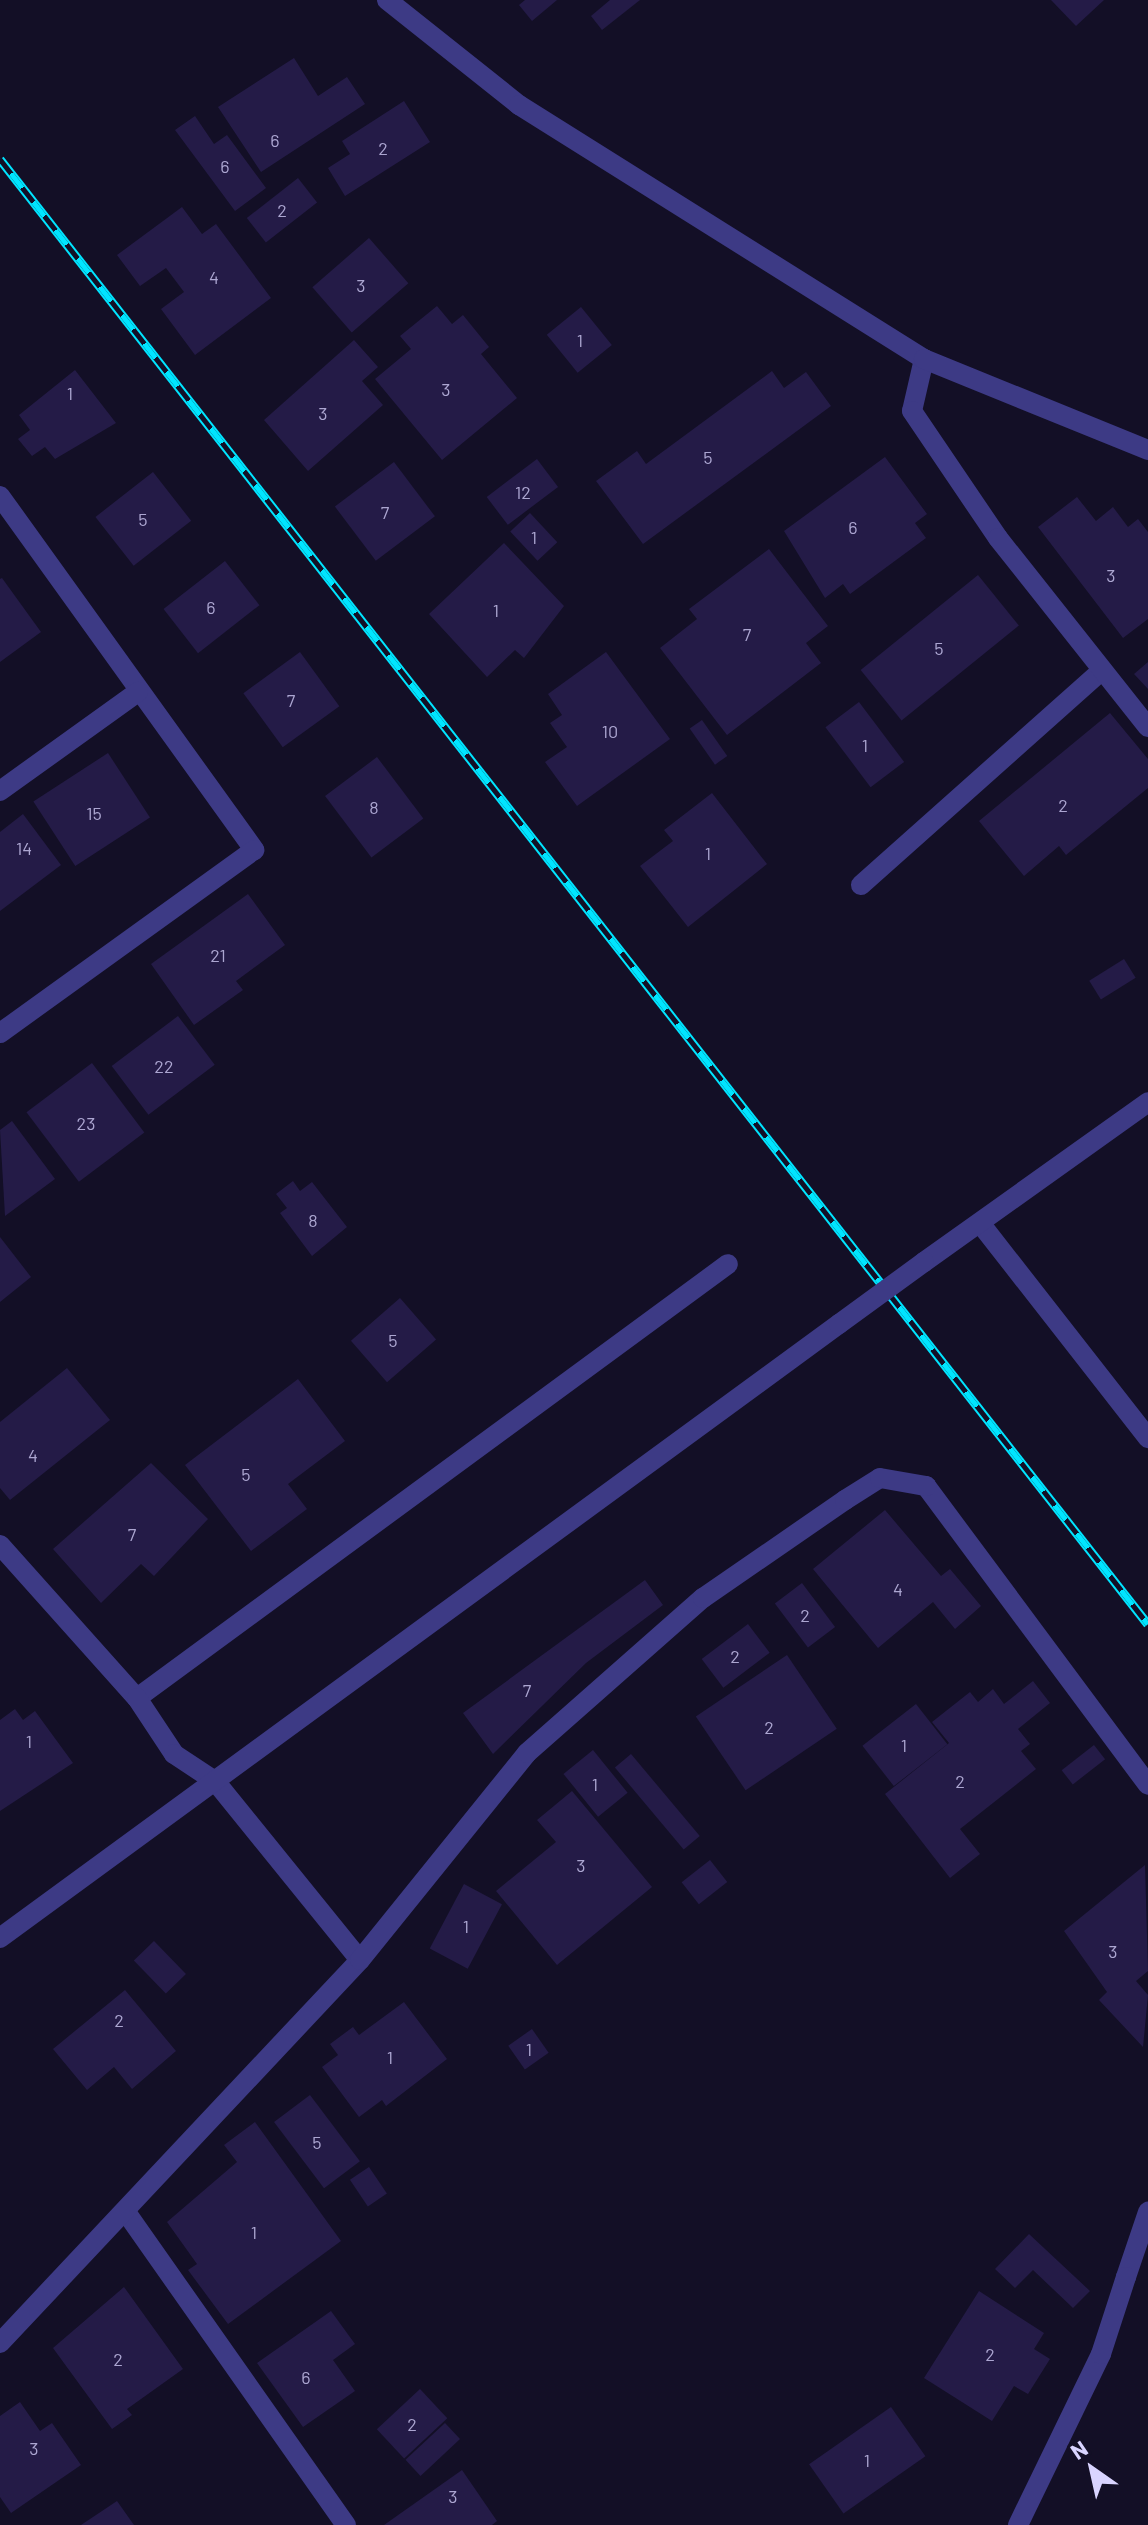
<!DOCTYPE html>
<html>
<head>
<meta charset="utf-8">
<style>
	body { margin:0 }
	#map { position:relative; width:1148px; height:2525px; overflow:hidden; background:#130f26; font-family:Barlow,sans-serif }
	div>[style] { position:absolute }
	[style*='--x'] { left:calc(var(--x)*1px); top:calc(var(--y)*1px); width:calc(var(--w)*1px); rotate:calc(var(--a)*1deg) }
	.building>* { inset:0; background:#241b47; transform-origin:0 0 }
	.service>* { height:20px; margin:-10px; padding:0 10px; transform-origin:10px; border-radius:10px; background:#3d3a85 }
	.minor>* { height:20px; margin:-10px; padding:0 10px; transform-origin:10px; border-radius:10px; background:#3d3a85 }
	.tertiary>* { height:20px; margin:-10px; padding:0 10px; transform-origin:10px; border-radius:10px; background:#3d3a85 }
	.rail>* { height:9px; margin-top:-4.5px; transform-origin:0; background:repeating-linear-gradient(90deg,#130f26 0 18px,#00e5ff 0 36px); box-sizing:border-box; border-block:2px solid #00e5ff }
	.tertiary-bridge>* { height:20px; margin:-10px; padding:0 10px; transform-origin:10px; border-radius:10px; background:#3d3a85 }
	span { translate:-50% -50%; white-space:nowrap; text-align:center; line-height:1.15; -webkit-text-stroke:8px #130f26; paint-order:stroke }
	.number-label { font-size:18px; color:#aca6d1 }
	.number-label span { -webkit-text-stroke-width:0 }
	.north { position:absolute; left:1052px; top:2429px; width:80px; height:80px; -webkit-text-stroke:6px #130f26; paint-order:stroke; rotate:326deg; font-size:22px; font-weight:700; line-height:32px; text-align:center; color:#d9d4ff }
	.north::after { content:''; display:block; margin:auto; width:28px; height:36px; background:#d9d4ff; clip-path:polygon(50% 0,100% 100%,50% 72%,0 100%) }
</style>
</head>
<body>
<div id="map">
	<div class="building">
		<i style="clip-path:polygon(525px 0,557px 0,532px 21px,519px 5px)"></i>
		<i style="clip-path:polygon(610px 0,640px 0,602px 30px,591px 16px)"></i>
		<i style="clip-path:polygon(1051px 0,1104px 0,1076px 26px)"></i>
		<i style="clip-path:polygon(294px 58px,318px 96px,347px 77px,365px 104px,261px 172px,218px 107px)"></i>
		<i style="clip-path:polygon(404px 101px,430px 142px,345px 196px,328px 168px,350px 154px,342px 141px)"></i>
		<i style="clip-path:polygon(195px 116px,214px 144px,227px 135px,266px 188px,235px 211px,175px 130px)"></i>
		<i style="left:298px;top:178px;width:31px;height:65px;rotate:52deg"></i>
		<i style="clip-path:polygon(182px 207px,202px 234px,216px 224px,271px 298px,195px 355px,161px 309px,184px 292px,166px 268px,140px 286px,117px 255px)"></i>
		<i style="left:369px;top:238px;width:60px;height:75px;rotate:49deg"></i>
		<i style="clip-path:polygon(437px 306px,452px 324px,463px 315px,489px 347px,481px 354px,517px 398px,442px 460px,375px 379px,411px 349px,400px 336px)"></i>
		<i style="left:581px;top:307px;width:49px;height:44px;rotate:51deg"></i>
		<i style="clip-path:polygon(354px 340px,378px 367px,362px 381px,383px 405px,308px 471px,264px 420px)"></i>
		<i style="clip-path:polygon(75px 370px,116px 423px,55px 459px,45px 447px,32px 456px,18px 439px,30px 430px,19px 415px)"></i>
		<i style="clip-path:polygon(772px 371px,784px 388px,806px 372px,831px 406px,643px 544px,596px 481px,637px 451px,646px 464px)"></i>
		<i style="clip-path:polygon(885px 457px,927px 514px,915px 523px,926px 538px,850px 594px,843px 584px,825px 598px,784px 531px)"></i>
		<i style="left:537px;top:459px;width:35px;height:63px;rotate:53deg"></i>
		<i style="left:394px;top:462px;width:68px;height:74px;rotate:53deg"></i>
		<i style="left:153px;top:472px;width:62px;height:73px;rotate:52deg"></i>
		<i style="clip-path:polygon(1077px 497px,1096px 521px,1113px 507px,1128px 527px,1138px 519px,1148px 532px,1148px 619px,1123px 638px,1038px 527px)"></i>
		<i style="left:530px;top:513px;width:40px;height:27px;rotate:47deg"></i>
		<i style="clip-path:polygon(504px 543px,564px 606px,524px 658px,515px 650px,487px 677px,429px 614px)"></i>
		<i style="clip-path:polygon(769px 549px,828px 626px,806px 643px,821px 663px,727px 735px,660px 648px,697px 619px,689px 609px)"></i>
		<i style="left:225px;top:561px;width:56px;height:78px;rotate:52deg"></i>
		<i style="left:978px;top:575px;width:65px;height:151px;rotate:51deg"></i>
		<i style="clip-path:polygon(2px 578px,41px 632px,0 662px,0 579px)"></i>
		<i style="left:300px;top:652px;width:67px;height:70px;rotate:54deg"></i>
		<i style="clip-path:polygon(606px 652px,670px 739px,577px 806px,545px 762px,567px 747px,550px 723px,562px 715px,548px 694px)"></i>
		<i style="clip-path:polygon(1148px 662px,1148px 689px,1134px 674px)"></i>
		<i style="left:859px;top:702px;width:75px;height:42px;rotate:53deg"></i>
		<i style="clip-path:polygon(1110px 713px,1148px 759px,1148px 788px,1066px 855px,1059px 846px,1024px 876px,979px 821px)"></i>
		<i style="left:702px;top:720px;width:44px;height:15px;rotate:55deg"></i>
		<i style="left:108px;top:753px;width:77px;height:89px;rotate:57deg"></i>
		<i style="left:377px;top:757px;width:77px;height:65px;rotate:53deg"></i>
		<i style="clip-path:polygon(712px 793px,767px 864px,688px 927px,640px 866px,673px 841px,664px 830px)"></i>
		<i style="clip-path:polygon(23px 814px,61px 865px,0 911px,0 832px)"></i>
		<i style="clip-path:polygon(248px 894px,285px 945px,236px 981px,243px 990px,194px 1025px,151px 964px)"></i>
		<i style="left:1124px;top:959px;width:22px;height:41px;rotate:58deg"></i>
		<i style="left:178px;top:1016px;width:61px;height:83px;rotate:53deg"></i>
		<i style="left:92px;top:1063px;width:87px;height:82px;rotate:53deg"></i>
		<i style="clip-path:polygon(12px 1121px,55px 1179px,5px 1216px,0 1130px)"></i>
		<i style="clip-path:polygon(293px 1181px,300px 1191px,312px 1182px,347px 1227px,312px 1256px,280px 1213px,287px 1208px,276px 1194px)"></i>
		<i style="clip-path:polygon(0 1237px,31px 1277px,0 1302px)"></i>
		<i style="left:400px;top:1298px;width:55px;height:65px;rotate:49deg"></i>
		<i style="clip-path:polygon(67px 1368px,110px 1420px,10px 1500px,0 1488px,0 1422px)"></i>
		<i style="clip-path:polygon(298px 1379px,345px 1441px,288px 1484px,307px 1509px,251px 1551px,185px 1465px)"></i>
		<i style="clip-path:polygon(151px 1463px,208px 1519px,154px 1576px,141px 1564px,101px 1603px,53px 1549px)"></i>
		<i style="clip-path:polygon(885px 1510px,941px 1576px,950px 1569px,981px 1606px,955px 1629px,933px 1602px,878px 1648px,813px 1569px)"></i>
		<i style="clip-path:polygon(645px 1580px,663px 1605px,586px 1663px,493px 1754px,463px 1713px)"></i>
		<i style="left:802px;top:1583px;width:55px;height:34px;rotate:53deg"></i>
		<i style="left:748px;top:1624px;width:36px;height:58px;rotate:53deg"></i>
		<i style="left:787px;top:1655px;width:89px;height:110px;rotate:56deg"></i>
		<i style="clip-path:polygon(1033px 1681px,1050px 1703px,1018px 1729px,1030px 1744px,1021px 1751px,1036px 1769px,960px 1829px,980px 1854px,950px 1878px,885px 1794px,949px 1743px,932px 1722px,970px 1692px,978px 1702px,993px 1689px,1004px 1704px)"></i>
		<i style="left:916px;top:1704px;width:51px;height:68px;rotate:52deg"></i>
		<i style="clip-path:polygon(15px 1709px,23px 1720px,35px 1711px,73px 1763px,0 1811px,0 1720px)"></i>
		<i style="left:1094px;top:1745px;width:18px;height:41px;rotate:52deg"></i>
		<i style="left:593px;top:1750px;width:55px;height:38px;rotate:51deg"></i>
		<i style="left:631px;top:1754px;width:107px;height:21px;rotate:50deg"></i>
		<i style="clip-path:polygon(572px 1791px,652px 1887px,557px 1965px,496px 1891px,556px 1842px,537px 1820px)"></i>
		<i style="left:710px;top:1860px;width:28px;height:36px;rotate:52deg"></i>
		<i style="clip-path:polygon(1145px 1865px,1148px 1971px,1136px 1981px,1148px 1995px,1143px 2047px,1099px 2000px,1107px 1992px,1064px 1931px)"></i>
		<i style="left:464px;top:1884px;width:43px;height:73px;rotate:28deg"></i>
		<i style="left:154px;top:1941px;width:46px;height:28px;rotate:46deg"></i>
		<i style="clip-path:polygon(125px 1990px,176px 2051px,132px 2089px,114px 2067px,87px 2090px,53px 2049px)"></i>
		<i style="clip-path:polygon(404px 2002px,447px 2059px,386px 2106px,382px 2100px,359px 2117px,322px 2067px,338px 2055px,330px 2044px,353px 2027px,359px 2035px)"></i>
		<i style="left:532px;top:2029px;width:29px;height:29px;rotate:55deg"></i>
		<i style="left:310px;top:2095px;width:83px;height:45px;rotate:53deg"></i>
		<i style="clip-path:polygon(255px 2122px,341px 2241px,228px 2324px,188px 2270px,197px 2264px,167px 2222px,237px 2162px,224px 2145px)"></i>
		<i style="left:369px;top:2167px;width:32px;height:23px;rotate:56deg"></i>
		<i style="clip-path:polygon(1029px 2234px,1090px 2291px,1073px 2308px,1033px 2270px,1015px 2288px,995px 2269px)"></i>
		<i style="clip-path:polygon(124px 2287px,183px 2369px,127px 2409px,132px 2415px,112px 2429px,53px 2348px)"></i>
		<i style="clip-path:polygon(979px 2291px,1044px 2333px,1034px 2349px,1050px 2359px,1028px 2394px,1014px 2386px,992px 2421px,924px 2378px)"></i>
		<i style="clip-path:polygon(331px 2311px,355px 2344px,333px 2360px,355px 2391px,303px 2427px,257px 2363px)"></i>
		<i style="left:420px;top:2389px;width:40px;height:59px;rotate:47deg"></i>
		<i style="clip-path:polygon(20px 2402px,40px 2431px,52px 2423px,81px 2465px,11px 2513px,0 2497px,0 2416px)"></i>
		<i style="left:891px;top:2407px;width:60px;height:100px;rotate:55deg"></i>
		<i style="left:445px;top:2423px;width:22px;height:54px;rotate:47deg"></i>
		<i style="clip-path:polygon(462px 2470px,497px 2521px,492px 2525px,384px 2525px)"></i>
		<i style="clip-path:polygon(117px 2501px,134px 2525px,81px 2525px)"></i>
	</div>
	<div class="service">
		<i style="--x:861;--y:885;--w:320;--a:-41.7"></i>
		<i style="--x:926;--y:1486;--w:372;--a:53.4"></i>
		<i style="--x:137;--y:1698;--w:733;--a:-36.29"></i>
		<i style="--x:1126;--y:2277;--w:69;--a:-71.3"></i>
	</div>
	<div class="minor">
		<i style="--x:924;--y:359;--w:53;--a:103"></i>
		<i style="--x:912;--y:411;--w:153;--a:55.9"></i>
		<i style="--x:998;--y:538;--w:241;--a:51.6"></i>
		<i style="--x:0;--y:496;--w:436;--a:54.3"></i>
		<i style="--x:254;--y:850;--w:313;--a:144.2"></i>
		<i style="--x:0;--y:791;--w:170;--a:-35.7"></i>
		<i style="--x:980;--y:1223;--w:273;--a:52"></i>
		<i style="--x:0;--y:1545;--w:205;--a:48.2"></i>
		<i style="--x:137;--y:1698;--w:67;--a:56.5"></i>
		<i style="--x:174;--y:1754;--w:49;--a:33.4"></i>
		<i style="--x:215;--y:1781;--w:230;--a:51"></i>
		<i style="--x:128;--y:2215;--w:379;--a:54.9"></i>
		<i style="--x:0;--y:2343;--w:526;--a:-46.77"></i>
		<i style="--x:360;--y:1960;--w:266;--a:-51.1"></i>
		<i style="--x:527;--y:1753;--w:235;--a:-41.4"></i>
		<i style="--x:703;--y:1598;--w:173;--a:-34.6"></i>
		<i style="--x:845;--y:1500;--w:41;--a:-32.2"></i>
		<i style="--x:880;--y:1478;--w:47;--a:9.9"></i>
		<i style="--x:1018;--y:2525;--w:190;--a:-64.1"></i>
		<i style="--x:1101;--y:2354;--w:81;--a:-72"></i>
	</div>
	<div class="tertiary">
		<i style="--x:387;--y:0;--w:169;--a:38.5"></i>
		<i style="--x:519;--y:105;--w:478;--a:32.1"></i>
		<i style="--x:924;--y:359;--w:242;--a:22.1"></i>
		<i style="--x:924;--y:1262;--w:275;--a:-35.5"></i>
		<i style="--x:0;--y:1938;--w:1040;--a:-36.2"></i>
	</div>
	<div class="rail">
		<i style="--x:0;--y:159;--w:1861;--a:51.92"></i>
	</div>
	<div class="tertiary-bridge">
		<i style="--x:839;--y:1324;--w:105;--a:-36.1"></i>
	</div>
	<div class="number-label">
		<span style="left:275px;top:140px">6</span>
		<span style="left:383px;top:148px">2</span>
		<span style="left:225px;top:166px">6</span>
		<span style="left:282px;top:210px">2</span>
		<span style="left:214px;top:277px">4</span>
		<span style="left:361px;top:285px">3</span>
		<span style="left:580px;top:340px">1</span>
		<span style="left:446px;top:389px">3</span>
		<span style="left:70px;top:393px">1</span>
		<span style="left:323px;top:413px">3</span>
		<span style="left:708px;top:457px">5</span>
		<span style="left:523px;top:492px">12</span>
		<span style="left:385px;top:512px">7</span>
		<span style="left:143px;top:519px">5</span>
		<span style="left:853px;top:527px">6</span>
		<span style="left:534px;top:537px">1</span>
		<span style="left:1111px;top:575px">3</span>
		<span style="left:211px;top:607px">6</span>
		<span style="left:496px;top:610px">1</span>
		<span style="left:747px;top:634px">7</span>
		<span style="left:939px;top:648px">5</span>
		<span style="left:291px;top:700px">7</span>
		<span style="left:610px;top:731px">10</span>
		<span style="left:865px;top:745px">1</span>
		<span style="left:1063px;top:805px">2</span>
		<span style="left:374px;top:807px">8</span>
		<span style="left:94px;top:813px">15</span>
		<span style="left:24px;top:848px">14</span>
		<span style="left:708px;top:853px">1</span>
		<span style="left:218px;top:955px">21</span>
		<span style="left:164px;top:1066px">22</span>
		<span style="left:86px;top:1123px">23</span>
		<span style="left:313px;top:1220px">8</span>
		<span style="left:393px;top:1340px">5</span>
		<span style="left:33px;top:1455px">4</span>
		<span style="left:246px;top:1474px">5</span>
		<span style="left:132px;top:1534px">7</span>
		<span style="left:898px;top:1589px">4</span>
		<span style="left:805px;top:1615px">2</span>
		<span style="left:735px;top:1656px">2</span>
		<span style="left:527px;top:1690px">7</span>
		<span style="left:769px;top:1727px">2</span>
		<span style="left:29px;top:1741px">1</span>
		<span style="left:904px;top:1745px">1</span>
		<span style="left:960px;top:1781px">2</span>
		<span style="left:595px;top:1784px">1</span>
		<span style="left:581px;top:1865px">3</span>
		<span style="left:466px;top:1926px">1</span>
		<span style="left:1113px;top:1951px">3</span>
		<span style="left:119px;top:2020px">2</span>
		<span style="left:529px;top:2049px">1</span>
		<span style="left:390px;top:2057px">1</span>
		<span style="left:317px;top:2142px">5</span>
		<span style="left:254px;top:2232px">1</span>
		<span style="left:990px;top:2354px">2</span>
		<span style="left:118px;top:2359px">2</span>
		<span style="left:306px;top:2377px">6</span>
		<span style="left:412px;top:2424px">2</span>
		<span style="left:34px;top:2448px">3</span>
		<span style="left:867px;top:2460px">1</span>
		<span style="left:453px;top:2496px">3</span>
	</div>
	<div class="north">N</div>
</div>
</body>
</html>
